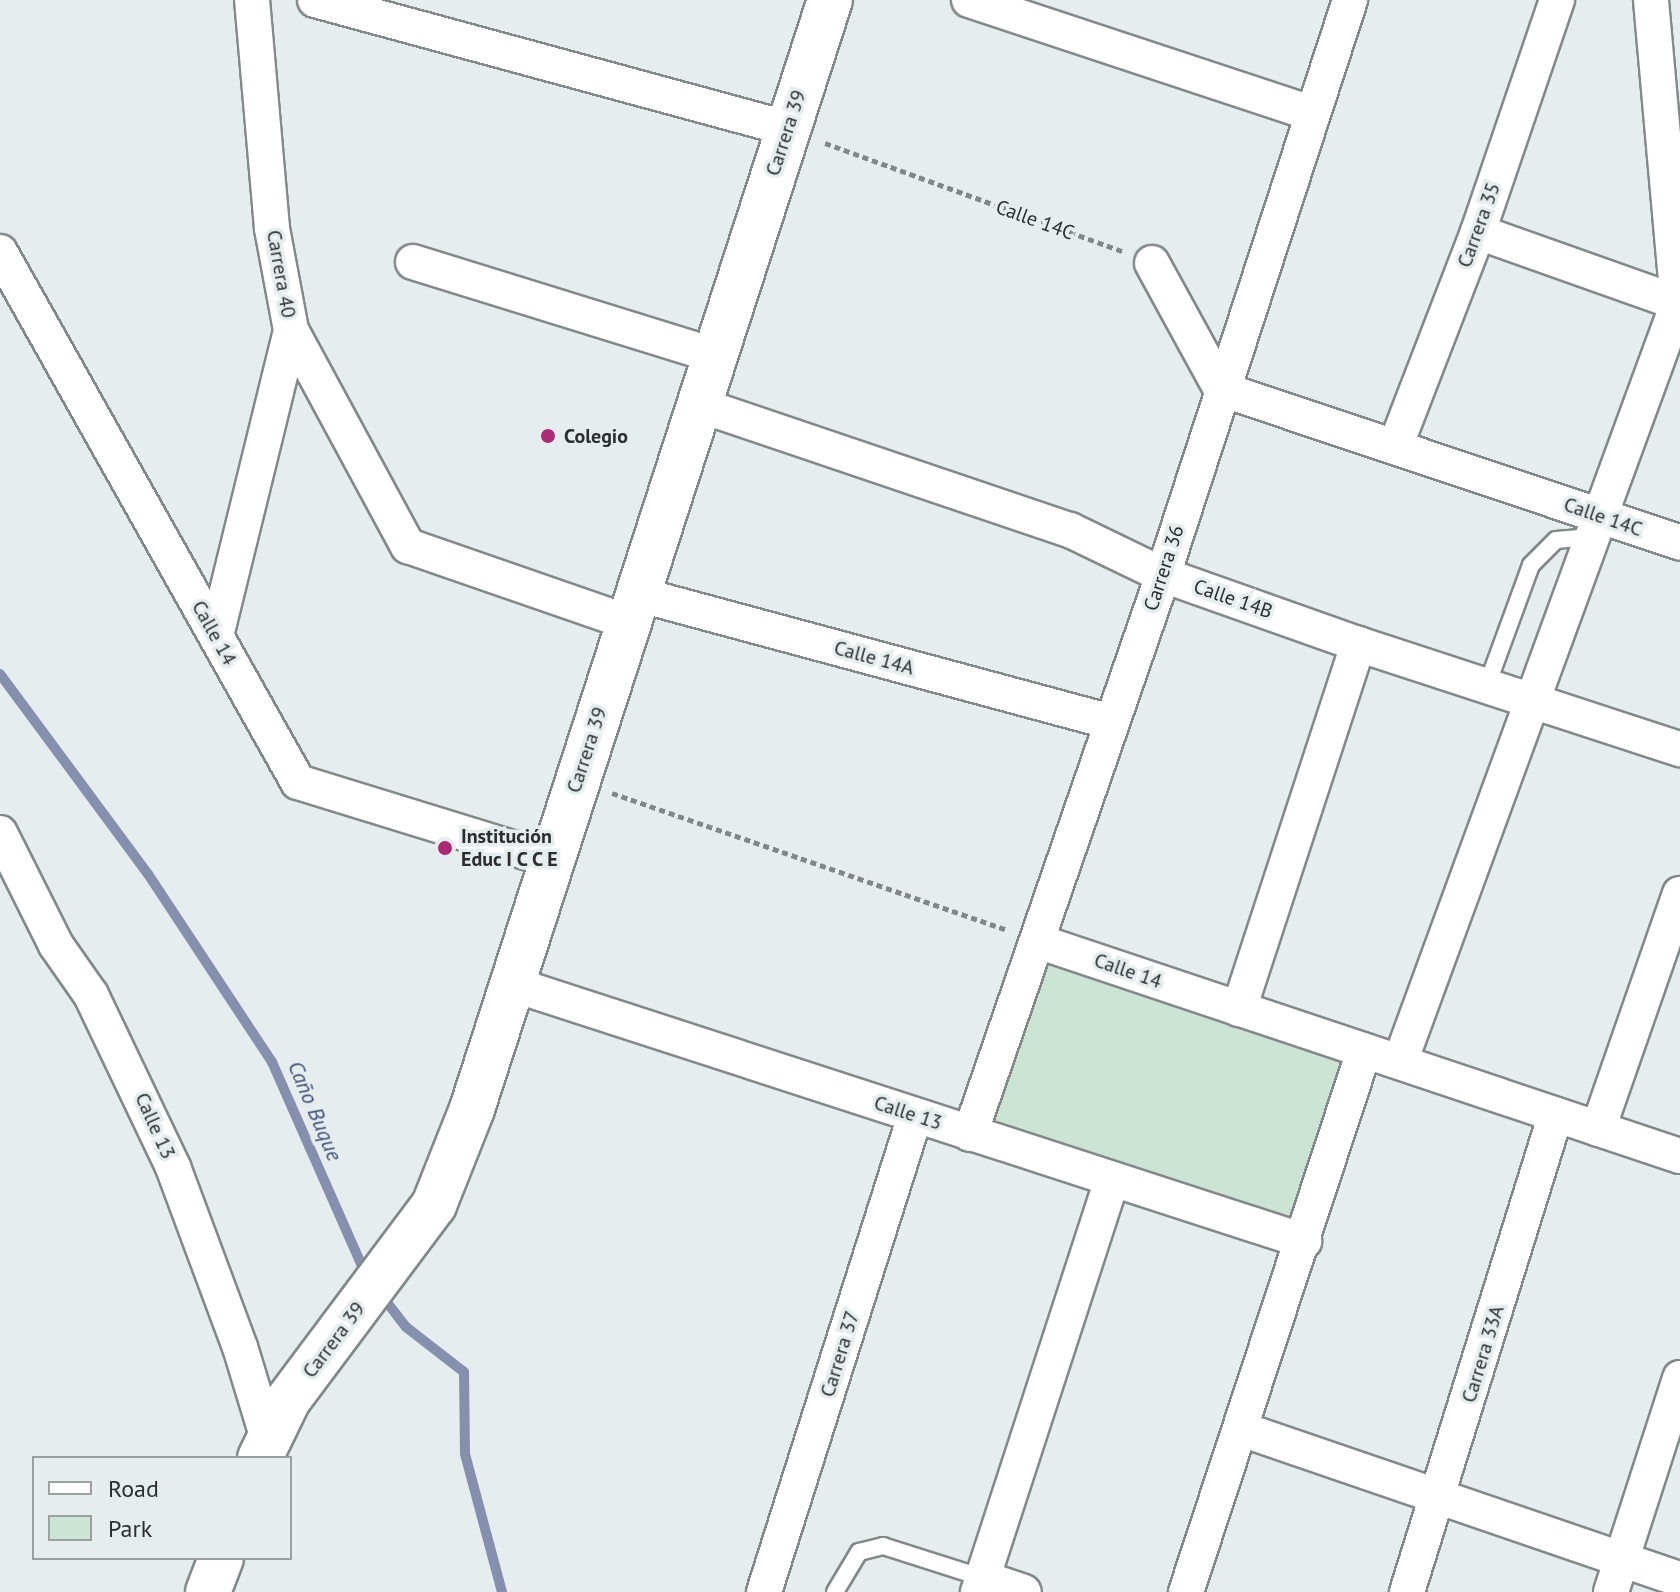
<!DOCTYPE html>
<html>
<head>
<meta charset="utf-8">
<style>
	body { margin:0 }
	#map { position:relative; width:1680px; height:1592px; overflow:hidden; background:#e6edee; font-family:"PT Sans",sans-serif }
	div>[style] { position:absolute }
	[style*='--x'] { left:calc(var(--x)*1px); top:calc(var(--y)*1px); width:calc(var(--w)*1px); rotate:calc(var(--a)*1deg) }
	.green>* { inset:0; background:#cbe4d4; transform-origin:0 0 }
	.stream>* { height:10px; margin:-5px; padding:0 5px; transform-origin:5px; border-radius:5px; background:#8490ae }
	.path>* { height:5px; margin-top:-2.5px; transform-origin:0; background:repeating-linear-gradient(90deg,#828687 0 6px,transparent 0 10px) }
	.roads { filter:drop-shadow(2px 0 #83888a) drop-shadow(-2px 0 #83888a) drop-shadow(0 2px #83888a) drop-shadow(0 -2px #83888a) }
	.lane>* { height:16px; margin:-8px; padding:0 8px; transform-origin:8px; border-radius:8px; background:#fff }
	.street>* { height:34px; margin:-17px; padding:0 17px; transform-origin:17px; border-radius:17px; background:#fff }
	.secondary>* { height:44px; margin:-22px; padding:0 22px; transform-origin:22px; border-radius:22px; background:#fff }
	.dots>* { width:22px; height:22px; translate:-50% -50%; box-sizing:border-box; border:4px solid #e6edee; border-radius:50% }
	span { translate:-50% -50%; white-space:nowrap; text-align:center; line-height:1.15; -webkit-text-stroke:7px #e6edee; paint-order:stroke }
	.street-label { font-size:20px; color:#2b2d2e }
	.poi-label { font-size:20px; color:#2b2d2e; font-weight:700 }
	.left { translate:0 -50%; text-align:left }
	.water-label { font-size:22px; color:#40507d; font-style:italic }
	.legend { position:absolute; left:32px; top:1456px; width:260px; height:104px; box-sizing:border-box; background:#e6edee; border:2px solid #9ba0a1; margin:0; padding:10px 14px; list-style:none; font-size:24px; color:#2b2d2e }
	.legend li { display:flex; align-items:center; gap:16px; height:40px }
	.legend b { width:40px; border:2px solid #9ba0a1 }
</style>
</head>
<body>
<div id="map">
	<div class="green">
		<i style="left:1037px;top:941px;width:345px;height:204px;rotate:19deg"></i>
	</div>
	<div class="stream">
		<i style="--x:0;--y:674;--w:249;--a:53.5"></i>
		<i style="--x:148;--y:874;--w:225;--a:56.6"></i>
		<i style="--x:272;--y:1062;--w:235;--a:66.2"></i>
		<i style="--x:379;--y:1292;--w:44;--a:52.4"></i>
		<i style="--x:406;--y:1327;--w:73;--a:37.8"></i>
		<i style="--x:464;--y:1372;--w:82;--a:89.3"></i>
		<i style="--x:465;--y:1454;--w:143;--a:75"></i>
	</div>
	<div class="path">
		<i style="--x:825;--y:143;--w:318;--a:20"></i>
		<i style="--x:612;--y:793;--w:418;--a:19.1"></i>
	</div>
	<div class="roads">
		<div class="lane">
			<i style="--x:1486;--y:688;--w:131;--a:-69.9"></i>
			<i style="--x:1531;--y:565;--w:35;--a:-45"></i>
			<i style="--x:1556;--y:540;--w:36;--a:-5"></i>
			<i style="--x:835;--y:1592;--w:47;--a:-59"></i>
			<i style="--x:859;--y:1552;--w:25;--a:-14"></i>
			<i style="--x:883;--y:1546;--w:105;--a:17.7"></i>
		</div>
		<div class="street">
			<i style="--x:315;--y:0;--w:489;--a:15.2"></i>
			<i style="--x:969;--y:0;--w:362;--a:18.3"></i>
			<i style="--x:1478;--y:232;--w:212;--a:19.5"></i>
			<i style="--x:0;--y:252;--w:608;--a:60.65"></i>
			<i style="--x:298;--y:782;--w:265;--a:17.1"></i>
			<i style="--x:413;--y:262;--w:315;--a:17.2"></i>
			<i style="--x:1152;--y:263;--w:144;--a:61.3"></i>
			<i style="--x:1221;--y:389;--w:484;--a:18.5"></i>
			<i style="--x:291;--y:330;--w:246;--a:61.6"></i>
			<i style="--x:408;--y:546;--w:233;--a:19.1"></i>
			<i style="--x:700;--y:405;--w:391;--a:18.7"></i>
			<i style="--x:1070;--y:530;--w:103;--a:25.8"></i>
			<i style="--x:1163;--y:575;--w:207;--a:19.5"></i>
			<i style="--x:1358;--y:644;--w:339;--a:18.1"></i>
			<i style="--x:1395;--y:447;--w:230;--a:-68.9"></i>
			<i style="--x:1478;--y:232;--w:245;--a:-71.2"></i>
			<i style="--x:637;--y:594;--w:491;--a:15.1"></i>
			<i style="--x:216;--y:636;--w:315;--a:-76.2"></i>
			<i style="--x:291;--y:330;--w:104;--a:-100.6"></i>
			<i style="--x:272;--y:228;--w:229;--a:-95"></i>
			<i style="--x:0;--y:833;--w:125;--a:63.4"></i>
			<i style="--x:56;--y:945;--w:61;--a:55"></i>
			<i style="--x:91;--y:995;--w:191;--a:64.5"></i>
			<i style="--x:173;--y:1167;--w:192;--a:69.6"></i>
			<i style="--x:240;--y:1347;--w:96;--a:73.1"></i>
			<i style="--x:1037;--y:941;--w:678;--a:18.49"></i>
			<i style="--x:512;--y:984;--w:833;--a:17.98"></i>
			<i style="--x:1239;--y:1009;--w:384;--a:-71.9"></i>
			<i style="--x:1400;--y:1062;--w:808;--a:-69.88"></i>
			<i style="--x:1678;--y:303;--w:304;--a:-95.1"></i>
			<i style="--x:1598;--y:1129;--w:249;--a:-70.8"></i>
			<i style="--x:970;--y:1134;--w:591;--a:-70.95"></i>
			<i style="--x:1163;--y:575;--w:605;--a:-71.98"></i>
			<i style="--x:1241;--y:1429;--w:464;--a:18.9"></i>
			<i style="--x:983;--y:1578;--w:43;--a:18.9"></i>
			<i style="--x:764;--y:1592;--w:499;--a:-72.4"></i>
			<i style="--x:978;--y:1592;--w:434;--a:-72"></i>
			<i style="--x:1186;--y:1592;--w:570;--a:-71.79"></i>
			<i style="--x:1407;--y:1592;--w:500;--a:-72.7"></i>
			<i style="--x:1611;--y:1592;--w:225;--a:-72.1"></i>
		</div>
		<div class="secondary">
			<i style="--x:260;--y:1458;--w:64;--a:-64.2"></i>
			<i style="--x:288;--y:1400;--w:244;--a:-53.2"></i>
			<i style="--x:434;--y:1205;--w:103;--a:-68.4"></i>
			<i style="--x:472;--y:1109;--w:1165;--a:-72.11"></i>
			<i style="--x:208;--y:1592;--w:36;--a:-69"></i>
		</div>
	</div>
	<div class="dots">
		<i style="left:548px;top:436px;background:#ac2a75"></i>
		<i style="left:445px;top:848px;background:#ac2a75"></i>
	</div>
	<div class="street-label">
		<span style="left:786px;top:133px;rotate:-72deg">Carrera 39</span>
		<span style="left:1035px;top:220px;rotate:20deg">Calle 14C</span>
		<span style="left:1479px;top:225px;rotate:-70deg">Carrera 35</span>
		<span style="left:281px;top:274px;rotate:80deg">Carrera 40</span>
		<span style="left:1603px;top:517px;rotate:19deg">Calle 14C</span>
		<span style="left:1164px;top:568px;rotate:-72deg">Carrera 36</span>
		<span style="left:1233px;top:599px;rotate:19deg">Calle 14B</span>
		<span style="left:214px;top:633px;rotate:61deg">Calle 14</span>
		<span style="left:874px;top:658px;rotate:15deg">Calle 14A</span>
		<span style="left:587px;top:750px;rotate:-72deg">Carrera 39</span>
		<span style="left:1128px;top:971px;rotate:19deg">Calle 14</span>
		<span style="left:908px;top:1113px;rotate:18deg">Calle 13</span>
		<span style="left:155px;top:1126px;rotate:66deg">Calle 13</span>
		<span style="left:334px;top:1340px;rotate:-53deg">Carrera 39</span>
		<span style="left:840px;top:1354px;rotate:-73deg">Carrera 37</span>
		<span style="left:1483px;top:1354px;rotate:-73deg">Carrera 33A</span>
	</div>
	<div class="poi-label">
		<span class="left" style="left:564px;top:436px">Colegio</span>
		<span class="left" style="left:461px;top:848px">Institución<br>Educ I C C E</span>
	</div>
	<div class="water-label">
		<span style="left:315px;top:1111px;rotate:67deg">Caño Buque</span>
	</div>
	<ul class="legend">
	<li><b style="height:10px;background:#fff"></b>Road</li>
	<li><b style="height:22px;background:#cbe4d4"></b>Park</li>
	</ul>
</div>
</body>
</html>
